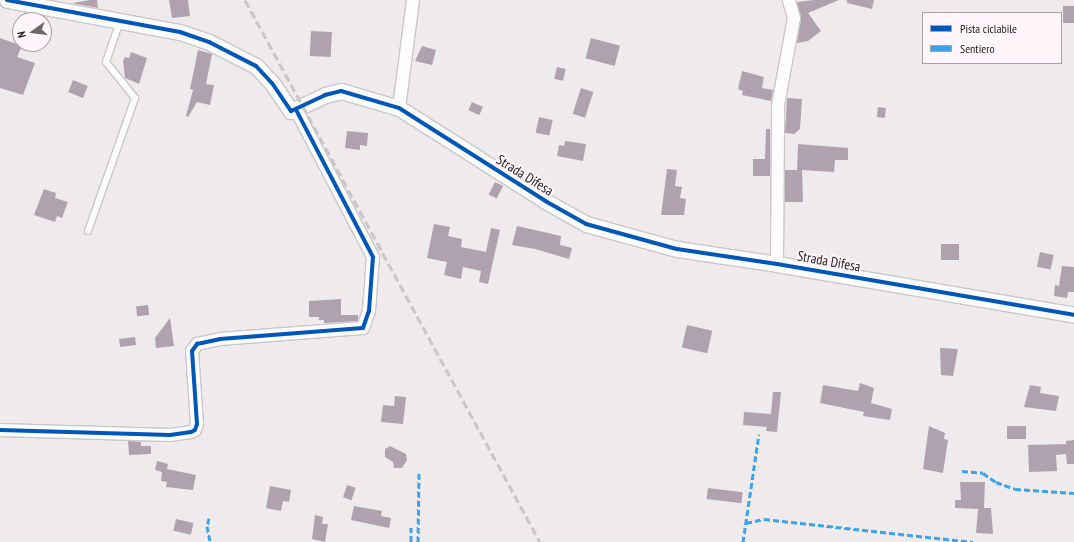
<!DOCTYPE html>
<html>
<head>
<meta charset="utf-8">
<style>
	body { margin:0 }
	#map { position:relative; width:1074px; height:542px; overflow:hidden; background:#efeaec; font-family:"PT Sans Narrow",sans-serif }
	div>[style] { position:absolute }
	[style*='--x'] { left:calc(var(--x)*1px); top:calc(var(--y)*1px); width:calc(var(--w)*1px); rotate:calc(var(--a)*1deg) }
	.building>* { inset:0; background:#afa2ae; transform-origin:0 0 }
	.roads { filter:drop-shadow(1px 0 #cac6c7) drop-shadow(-1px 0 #cac6c7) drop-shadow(0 1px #cac6c7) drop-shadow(0 -1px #cac6c7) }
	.service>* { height:6px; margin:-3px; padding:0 3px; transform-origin:3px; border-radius:3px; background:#fdfcfc }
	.minor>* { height:12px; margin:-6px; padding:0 6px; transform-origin:6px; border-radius:6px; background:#fdfcfc }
	.tertiary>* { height:15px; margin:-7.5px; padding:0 7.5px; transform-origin:7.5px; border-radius:7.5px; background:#fdfcfc }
	.rail>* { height:3px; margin-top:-1.5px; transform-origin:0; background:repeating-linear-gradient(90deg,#c8c6c7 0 8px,transparent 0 12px) }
	.quiet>* { height:3px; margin-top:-1.5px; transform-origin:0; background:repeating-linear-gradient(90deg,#3ea2ea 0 6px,transparent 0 9px) }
	.cycleway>* { height:4px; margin:-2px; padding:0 2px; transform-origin:2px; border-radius:2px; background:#0057b8 }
	span { translate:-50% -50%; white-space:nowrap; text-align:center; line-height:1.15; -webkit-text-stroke:4px #fff5fa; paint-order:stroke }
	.street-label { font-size:14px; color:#252223 }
	.legend { position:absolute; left:922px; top:12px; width:140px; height:52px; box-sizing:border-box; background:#fff5fa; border:1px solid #a8a1a4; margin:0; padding:5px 7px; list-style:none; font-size:12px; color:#252223 }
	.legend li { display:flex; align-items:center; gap:8px; height:20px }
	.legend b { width:20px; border:1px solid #a8a1a4 }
	.north { position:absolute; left:12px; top:12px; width:40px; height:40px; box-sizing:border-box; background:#fff5fa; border:1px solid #a8a1a4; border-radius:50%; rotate:256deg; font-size:11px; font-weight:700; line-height:16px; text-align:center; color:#252223 }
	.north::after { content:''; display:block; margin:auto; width:14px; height:18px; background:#6c6869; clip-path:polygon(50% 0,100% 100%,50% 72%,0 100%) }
</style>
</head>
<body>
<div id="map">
	<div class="building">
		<i style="clip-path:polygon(97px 0,98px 8px,72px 3px,90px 0)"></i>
		<i style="clip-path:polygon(169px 0,188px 0,190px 16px,172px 18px)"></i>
		<i style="clip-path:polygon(814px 0,839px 0,808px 13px,821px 31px,808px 41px,797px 43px,801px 19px,797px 2px)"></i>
		<i style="clip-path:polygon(847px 0,874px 0,872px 9px,847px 3px)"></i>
		<i style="left:1063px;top:6px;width:11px;height:17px"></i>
		<i style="left:311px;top:31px;width:21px;height:25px;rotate:3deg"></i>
		<i style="clip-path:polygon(0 38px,22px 46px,17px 57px,35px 63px,23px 95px,0 88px)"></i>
		<i style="left:591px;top:38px;width:30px;height:21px;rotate:15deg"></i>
		<i style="clip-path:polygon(422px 46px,436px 50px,432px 65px,415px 61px)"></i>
		<i style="clip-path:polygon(198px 50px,212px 54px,206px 84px,214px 85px,210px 105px,197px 102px,188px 117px,186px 116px,193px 90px,190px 89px)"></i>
		<i style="clip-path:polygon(131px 52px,147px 58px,139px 84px,125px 78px,123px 61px,125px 57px,129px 58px)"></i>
		<i style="left:557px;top:67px;width:9px;height:12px;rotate:13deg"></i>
		<i style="clip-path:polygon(742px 71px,764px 77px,762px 88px,773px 90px,771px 101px,742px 95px,743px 91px,738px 89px)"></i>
		<i style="left:73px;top:80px;width:16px;height:13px;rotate:22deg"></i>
		<i style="left:581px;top:88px;width:13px;height:27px;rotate:18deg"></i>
		<i style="clip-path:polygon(787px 98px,802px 99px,800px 129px,794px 134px,785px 133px)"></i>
		<i style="left:472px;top:102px;width:12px;height:9px;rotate:24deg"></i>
		<i style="left:878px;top:107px;width:8px;height:10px;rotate:7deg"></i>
		<i style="left:539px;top:117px;width:14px;height:16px;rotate:12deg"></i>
		<i style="clip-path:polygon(766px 129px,770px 129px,770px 176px,753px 176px,753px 159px,765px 159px)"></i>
		<i style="clip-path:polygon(347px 131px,368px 133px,367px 146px,360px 145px,360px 150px,345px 148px)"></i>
		<i style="clip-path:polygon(565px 141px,586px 144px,583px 161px,557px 156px,559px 145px,564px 146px)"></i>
		<i style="clip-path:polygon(798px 144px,848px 148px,848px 160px,835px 160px,834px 172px,802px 170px,803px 202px,785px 202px,785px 170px,799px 170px,797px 170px)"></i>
		<i style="clip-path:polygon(667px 169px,677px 170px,675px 186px,682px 187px,680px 198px,686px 199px,684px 215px,661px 215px)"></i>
		<i style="left:495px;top:182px;width:9px;height:14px;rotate:27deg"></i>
		<i style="clip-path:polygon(44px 189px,56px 193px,55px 198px,68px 202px,62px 218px,57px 216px,55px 222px,34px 215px)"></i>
		<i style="clip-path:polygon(434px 224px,450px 227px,448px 236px,462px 239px,461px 247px,486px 252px,491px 228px,500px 230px,488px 284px,479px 282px,481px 271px,463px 267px,461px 279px,444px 275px,447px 262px,427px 258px)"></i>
		<i style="clip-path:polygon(517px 226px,561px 236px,560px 245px,572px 248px,569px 259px,535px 249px,512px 245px)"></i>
		<i style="left:941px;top:244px;width:18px;height:16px"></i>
		<i style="left:1040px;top:252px;width:14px;height:15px;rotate:12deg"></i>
		<i style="clip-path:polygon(1062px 266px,1074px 267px,1074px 292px,1068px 292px,1067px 298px,1054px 296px,1055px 285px,1059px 286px)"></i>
		<i style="clip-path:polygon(341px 299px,341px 315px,358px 315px,358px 321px,324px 323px,324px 320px,319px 320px,319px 317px,309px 317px,309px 301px)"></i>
		<i style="left:148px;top:305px;width:10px;height:12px;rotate:84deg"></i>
		<i style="clip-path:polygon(170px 318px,174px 346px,156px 348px,155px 338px)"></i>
		<i style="left:687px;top:325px;width:26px;height:23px;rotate:13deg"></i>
		<i style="left:135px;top:337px;width:8px;height:16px;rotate:83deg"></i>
		<i style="clip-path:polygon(940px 348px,958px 349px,953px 376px,941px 375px)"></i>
		<i style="clip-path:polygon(860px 383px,874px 388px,871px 403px,892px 409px,890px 420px,863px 416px,864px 412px,820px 403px,823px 385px,858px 391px)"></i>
		<i style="clip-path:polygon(1030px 385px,1041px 387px,1040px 393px,1059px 396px,1056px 411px,1024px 407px)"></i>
		<i style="clip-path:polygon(773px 392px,781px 392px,777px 432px,766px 431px,767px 427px,743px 425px,744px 412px,771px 414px)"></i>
		<i style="clip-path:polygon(395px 396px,406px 397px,403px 424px,381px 422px,383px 405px,394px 406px)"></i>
		<i style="clip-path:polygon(929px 426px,945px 433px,944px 439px,948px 440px,943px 473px,923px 469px)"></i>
		<i style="left:1007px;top:426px;width:19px;height:13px"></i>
		<i style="clip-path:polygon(1074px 440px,1074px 464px,1067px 464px,1066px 454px,1056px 455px,1057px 471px,1029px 472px,1028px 445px,1066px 444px,1066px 441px)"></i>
		<i style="clip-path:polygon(128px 441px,141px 442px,141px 446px,151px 446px,151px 454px,129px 455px)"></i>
		<i style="clip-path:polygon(390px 446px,406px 454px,407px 460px,402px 468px,394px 468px,393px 462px,385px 457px,385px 449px)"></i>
		<i style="clip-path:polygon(157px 461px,168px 464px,167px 469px,196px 475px,193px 490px,166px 487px,167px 482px,161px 481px,162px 472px,155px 470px)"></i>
		<i style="clip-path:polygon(960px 482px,985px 482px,984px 508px,991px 508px,993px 534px,976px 533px,978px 509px,955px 508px,955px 500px,961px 500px)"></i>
		<i style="left:347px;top:485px;width:9px;height:13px;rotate:18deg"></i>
		<i style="clip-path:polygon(270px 486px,291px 490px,289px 502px,283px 501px,281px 511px,266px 508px)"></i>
		<i style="left:708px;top:488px;width:35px;height:11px;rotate:7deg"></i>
		<i style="clip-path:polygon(354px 506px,382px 511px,381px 516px,391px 518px,389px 528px,351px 520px)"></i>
		<i style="clip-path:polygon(315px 515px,323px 517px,322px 524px,328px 524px,325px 542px,312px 539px)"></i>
		<i style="left:176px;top:519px;width:18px;height:12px;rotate:13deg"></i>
	</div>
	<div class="roads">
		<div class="service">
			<i style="--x:88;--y:231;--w:141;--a:-70.5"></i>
			<i style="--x:135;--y:98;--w:46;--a:-128.9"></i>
			<i style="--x:106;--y:62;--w:43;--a:-71.1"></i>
		</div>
		<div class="minor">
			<i style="--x:399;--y:108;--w:109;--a:-82.6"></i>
			<i style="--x:777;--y:264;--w:159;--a:-89.6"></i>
			<i style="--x:778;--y:105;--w:88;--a:-79.6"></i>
			<i style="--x:794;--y:18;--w:19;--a:-106"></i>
			<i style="--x:0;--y:430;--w:170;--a:1.7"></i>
			<i style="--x:170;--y:435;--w:21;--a:-8"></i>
			<i style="--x:191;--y:432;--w:4;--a:-27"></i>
			<i style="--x:195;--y:430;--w:6;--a:-72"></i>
			<i style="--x:197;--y:424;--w:73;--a:-93.9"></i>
			<i style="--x:192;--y:351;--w:9;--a:-54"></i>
			<i style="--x:197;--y:344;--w:24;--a:-12"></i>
			<i style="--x:220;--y:339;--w:143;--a:-4.4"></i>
			<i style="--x:363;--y:328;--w:18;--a:-71"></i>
			<i style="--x:369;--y:311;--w:54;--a:-85.8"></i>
			<i style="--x:373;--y:257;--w:166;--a:-117.6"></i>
		</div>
		<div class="tertiary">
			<i style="--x:7;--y:0;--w:176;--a:10.5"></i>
			<i style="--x:180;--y:32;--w:31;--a:19"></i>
			<i style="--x:209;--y:42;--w:53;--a:27.1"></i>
			<i style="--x:256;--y:66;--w:23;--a:47"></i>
			<i style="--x:272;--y:83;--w:34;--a:56"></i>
			<i style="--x:291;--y:111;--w:38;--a:-25"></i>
			<i style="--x:325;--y:95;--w:16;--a:-14"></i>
			<i style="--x:341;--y:91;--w:60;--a:16.3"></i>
			<i style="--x:399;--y:108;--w:175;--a:32.4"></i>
			<i style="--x:547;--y:202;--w:45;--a:29.4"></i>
			<i style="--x:586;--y:224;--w:94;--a:15.4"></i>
			<i style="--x:677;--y:249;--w:101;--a:8.5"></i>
			<i style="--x:777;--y:264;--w:301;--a:9.7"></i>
		</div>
	</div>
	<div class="rail">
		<i style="--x:245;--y:0;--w:617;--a:61.44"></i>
	</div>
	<div class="quiet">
		<i style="--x:962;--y:471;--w:21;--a:5"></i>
		<i style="--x:983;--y:473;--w:16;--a:35"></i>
		<i style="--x:996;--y:482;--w:20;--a:20"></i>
		<i style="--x:1015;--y:489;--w:59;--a:3.9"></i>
		<i style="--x:209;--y:518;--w:8;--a:104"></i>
		<i style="--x:207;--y:526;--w:16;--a:79"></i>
		<i style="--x:746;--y:523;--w:18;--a:-13"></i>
		<i style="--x:764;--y:519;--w:210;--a:6.3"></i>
		<i style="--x:411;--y:542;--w:17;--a:-90"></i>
		<i style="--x:418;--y:542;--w:69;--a:-89.2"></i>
		<i style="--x:743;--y:542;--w:109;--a:-81.6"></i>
	</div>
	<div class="cycleway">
		<i style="--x:7;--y:0;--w:176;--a:10.5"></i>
		<i style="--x:180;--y:32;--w:31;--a:19"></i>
		<i style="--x:209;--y:42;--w:53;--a:27.1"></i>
		<i style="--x:256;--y:66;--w:23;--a:47"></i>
		<i style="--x:272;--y:83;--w:34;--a:56"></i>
		<i style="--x:291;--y:111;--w:38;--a:-25"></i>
		<i style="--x:325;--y:95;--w:16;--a:-14"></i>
		<i style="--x:341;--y:91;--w:60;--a:16.3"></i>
		<i style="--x:399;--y:108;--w:175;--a:32.4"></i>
		<i style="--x:547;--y:202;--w:45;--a:29.4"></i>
		<i style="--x:586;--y:224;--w:94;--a:15.4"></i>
		<i style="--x:677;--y:249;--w:101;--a:8.5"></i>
		<i style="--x:777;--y:264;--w:301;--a:9.7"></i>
		<i style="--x:0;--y:430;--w:170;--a:1.7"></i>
		<i style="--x:170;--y:435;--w:21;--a:-8"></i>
		<i style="--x:191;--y:432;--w:4;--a:-27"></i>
		<i style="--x:195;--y:430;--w:6;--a:-72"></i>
		<i style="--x:197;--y:424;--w:73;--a:-93.9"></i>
		<i style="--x:192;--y:351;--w:9;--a:-54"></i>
		<i style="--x:197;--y:344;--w:24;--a:-12"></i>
		<i style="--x:220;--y:339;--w:143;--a:-4.4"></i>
		<i style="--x:363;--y:328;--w:18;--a:-71"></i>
		<i style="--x:369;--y:311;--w:54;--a:-85.8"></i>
		<i style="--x:373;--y:257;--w:166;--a:-117.6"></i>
	</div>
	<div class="street-label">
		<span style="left:525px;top:175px;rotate:32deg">Strada Difesa</span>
		<span style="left:829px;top:261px;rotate:10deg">Strada Difesa</span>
	</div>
	<ul class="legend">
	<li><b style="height:5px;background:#0057b8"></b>Pista ciclabile</li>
	<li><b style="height:5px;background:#3ea2ea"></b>Sentiero</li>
	</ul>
	<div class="north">N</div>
</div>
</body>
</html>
